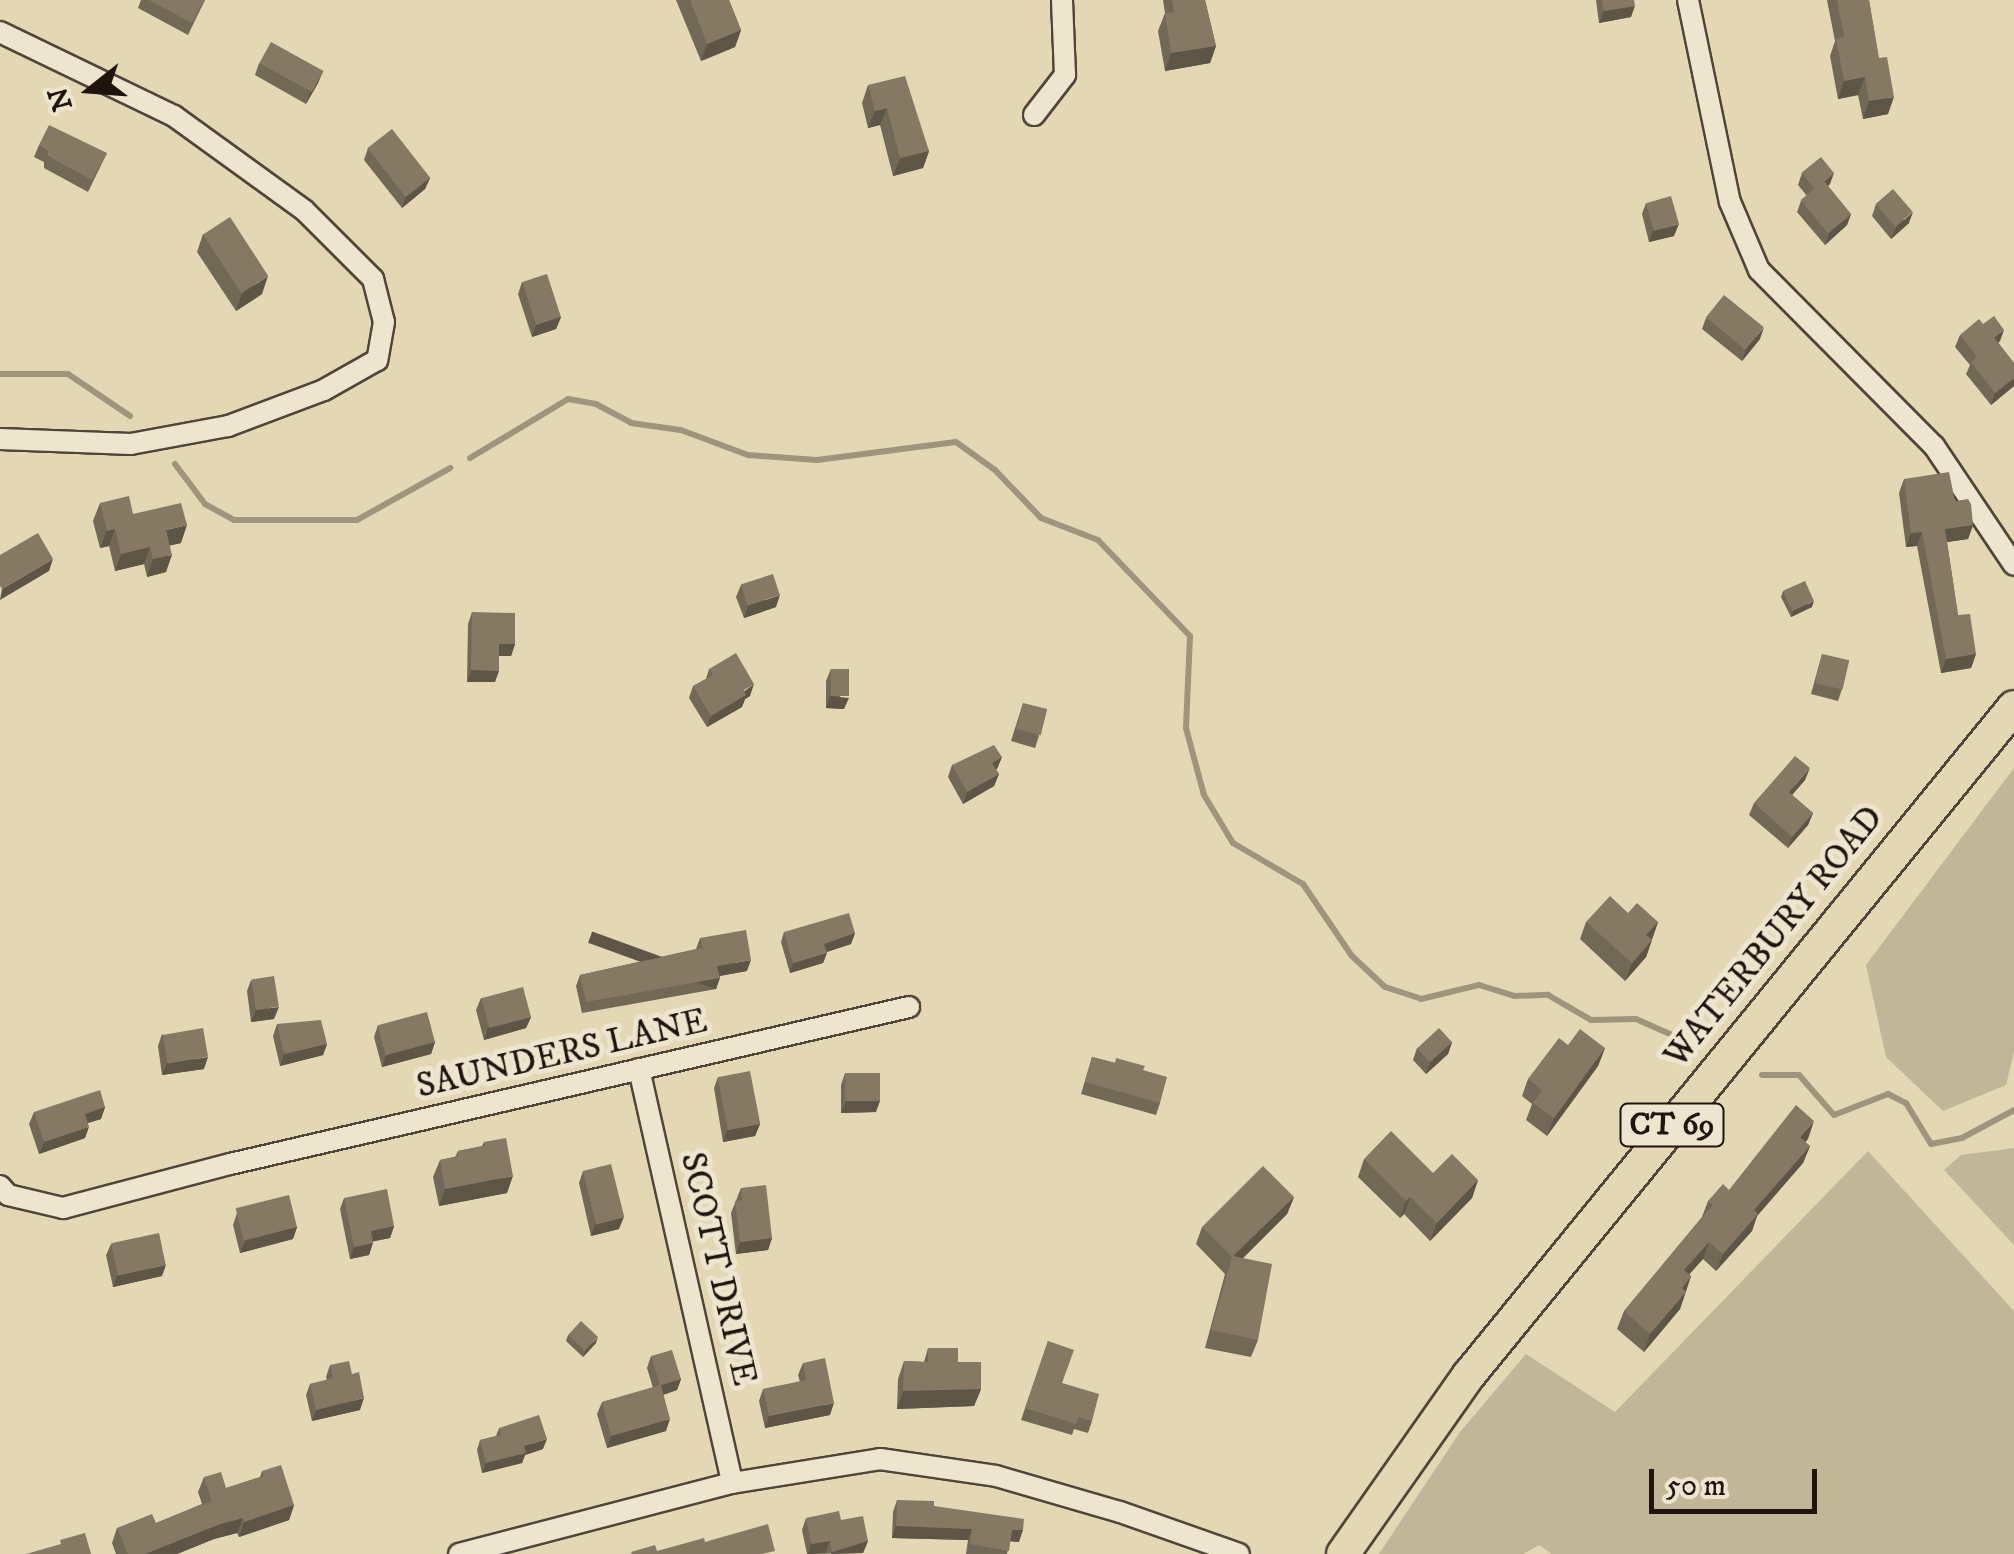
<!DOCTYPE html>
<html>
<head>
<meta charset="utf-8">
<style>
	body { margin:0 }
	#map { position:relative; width:2014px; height:1554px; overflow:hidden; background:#e3d7b4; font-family:"IM FELL DW Pica",serif }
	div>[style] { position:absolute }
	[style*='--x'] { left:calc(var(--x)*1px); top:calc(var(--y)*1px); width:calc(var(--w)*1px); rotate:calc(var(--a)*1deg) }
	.green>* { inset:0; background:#c2b698 }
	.stream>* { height:6px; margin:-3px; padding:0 3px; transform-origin:3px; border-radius:3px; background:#a0957c }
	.roads { filter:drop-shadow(2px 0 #504538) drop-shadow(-2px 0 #504538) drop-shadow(0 2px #504538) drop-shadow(0 -2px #504538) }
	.minor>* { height:20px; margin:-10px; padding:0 10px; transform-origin:10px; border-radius:10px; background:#ede5ce }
	.primary>* { height:32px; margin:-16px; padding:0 16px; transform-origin:16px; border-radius:16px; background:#e3d7b4 }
	.wall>* { inset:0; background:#726856 }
	.shaded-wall>* { inset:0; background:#5d5546; transform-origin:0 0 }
	.building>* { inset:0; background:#857964; transform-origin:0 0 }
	span { translate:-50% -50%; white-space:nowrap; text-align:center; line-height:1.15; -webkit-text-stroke:10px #ede5ce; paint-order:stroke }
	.shield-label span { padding:2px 8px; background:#ede5ce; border:2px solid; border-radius:8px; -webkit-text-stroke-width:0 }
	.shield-label { font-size:32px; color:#1f140e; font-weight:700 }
	.street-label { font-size:35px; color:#1f140e }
	.north { position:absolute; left:40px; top:40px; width:100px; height:100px; -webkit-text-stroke:8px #ede5ce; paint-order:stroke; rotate:253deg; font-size:28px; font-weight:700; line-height:40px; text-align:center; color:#1f140e }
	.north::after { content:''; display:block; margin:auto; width:35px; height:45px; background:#1f140e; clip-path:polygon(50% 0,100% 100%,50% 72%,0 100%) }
	.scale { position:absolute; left:1649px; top:1469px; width:168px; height:45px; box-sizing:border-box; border:5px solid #1f140e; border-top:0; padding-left:12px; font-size:30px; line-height:35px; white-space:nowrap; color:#1f140e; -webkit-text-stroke:8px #ede5ce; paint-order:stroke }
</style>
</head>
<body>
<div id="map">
	<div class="green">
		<i style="clip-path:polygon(2014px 768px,2014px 1052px,2006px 1085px,1943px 1111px,1886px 1057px,1866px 965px)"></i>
		<i style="clip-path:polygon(2014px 1148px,2014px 1245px,1944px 1170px,1961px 1155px)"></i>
		<i style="clip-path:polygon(1868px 1151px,2014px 1311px,2014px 1554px,1552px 1554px,1539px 1545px,1523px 1554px,1379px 1554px,1460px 1432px,1526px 1354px,1615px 1412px)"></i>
	</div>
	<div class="stream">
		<i style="--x:0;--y:374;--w:68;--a:0"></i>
		<i style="--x:68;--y:374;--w:75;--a:34.1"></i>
		<i style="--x:470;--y:458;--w:114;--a:-31"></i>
		<i style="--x:568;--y:399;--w:28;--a:10"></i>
		<i style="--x:596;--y:404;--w:40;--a:28"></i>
		<i style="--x:631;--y:423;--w:50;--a:8"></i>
		<i style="--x:681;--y:430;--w:72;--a:20.5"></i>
		<i style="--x:748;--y:455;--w:69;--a:4.1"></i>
		<i style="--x:817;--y:460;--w:140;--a:-7.4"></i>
		<i style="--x:956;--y:442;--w:48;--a:35.7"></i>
		<i style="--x:995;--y:470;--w:66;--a:46.2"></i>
		<i style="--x:1041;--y:518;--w:61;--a:21.1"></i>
		<i style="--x:1098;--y:540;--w:133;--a:46.2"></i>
		<i style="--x:1190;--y:636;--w:92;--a:92.5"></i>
		<i style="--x:1186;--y:728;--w:69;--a:75"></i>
		<i style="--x:1204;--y:795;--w:56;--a:58.9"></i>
		<i style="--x:1233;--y:843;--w:81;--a:30.4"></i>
		<i style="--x:1303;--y:884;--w:87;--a:55.8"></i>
		<i style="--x:1352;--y:956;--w:45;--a:43.2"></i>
		<i style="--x:1385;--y:987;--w:38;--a:18"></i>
		<i style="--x:1421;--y:999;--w:60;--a:-13.6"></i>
		<i style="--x:1479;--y:985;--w:37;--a:17"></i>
		<i style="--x:1514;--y:996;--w:34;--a:-2"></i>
		<i style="--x:1548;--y:995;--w:50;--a:30.2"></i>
		<i style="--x:1591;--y:1020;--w:45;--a:-1.3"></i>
		<i style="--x:1636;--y:1019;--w:57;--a:23.9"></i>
		<i style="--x:175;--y:464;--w:50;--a:53.1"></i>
		<i style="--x:205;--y:504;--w:33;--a:29"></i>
		<i style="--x:234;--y:520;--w:123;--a:0"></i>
		<i style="--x:357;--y:520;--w:107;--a:-29.2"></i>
		<i style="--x:1762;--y:1075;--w:37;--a:0"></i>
		<i style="--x:1799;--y:1075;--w:53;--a:48.8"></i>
		<i style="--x:1834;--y:1115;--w:58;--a:-21.3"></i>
		<i style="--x:1888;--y:1094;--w:20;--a:27"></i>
		<i style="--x:1906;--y:1103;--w:48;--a:58.6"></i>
		<i style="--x:1931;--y:1144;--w:32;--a:-11"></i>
		<i style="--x:1962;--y:1138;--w:59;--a:-28.3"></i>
	</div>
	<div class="roads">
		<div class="minor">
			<i style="--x:1688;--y:0;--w:206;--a:78.3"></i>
			<i style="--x:1730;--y:202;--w:74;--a:66.9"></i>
			<i style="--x:1759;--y:270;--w:248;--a:45.2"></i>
			<i style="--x:1934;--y:446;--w:143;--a:56.1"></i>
			<i style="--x:0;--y:32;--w:193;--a:25.8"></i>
			<i style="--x:174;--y:116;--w:160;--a:35.9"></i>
			<i style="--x:304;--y:210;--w:98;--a:45"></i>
			<i style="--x:373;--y:279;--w:44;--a:75.7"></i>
			<i style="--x:384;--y:322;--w:39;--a:100"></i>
			<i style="--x:377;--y:360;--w:61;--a:150.5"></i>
			<i style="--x:324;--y:390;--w:103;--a:159.4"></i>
			<i style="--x:228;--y:426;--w:99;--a:169.5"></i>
			<i style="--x:131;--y:444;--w:131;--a:-177.8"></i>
			<i style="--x:1034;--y:115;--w:51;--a:-52.2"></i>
			<i style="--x:1065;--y:75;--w:75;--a:-92.3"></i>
			<i style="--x:639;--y:1069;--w:424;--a:77.3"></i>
			<i style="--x:0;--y:1186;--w:12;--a:48"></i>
			<i style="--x:8;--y:1195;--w:57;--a:13.3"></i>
			<i style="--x:63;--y:1208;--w:173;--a:-14.8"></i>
			<i style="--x:230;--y:1164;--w:697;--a:-13.02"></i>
			<i style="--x:459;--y:1554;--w:282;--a:-14.6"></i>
			<i style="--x:732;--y:1483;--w:150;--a:-9.2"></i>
			<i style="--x:880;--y:1459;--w:117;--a:8.3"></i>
			<i style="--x:996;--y:1476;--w:129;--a:16.2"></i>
			<i style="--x:1120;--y:1512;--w:126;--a:19.4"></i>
		</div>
		<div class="primary">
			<i style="--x:1343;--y:1554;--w:219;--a:-54.9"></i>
			<i style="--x:1469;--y:1375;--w:862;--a:-50.79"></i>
		</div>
	</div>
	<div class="wall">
		<i style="clip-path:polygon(141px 0,205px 0,188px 35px,138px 8px)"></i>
		<i style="clip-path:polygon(676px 0,729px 0,741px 30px,735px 47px,701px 61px)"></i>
		<i style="clip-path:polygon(1163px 0,1205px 0,1216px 46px,1210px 63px,1165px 71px,1158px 31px,1165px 13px)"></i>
		<i style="clip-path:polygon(1596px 0,1634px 0,1631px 17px,1599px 23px)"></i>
		<i style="clip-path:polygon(1827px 0,1869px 0,1888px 114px,1863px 119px,1858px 95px,1838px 99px,1830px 56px,1835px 41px)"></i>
		<i style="clip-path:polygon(259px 63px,323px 71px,318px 83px,306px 104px,255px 75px)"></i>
		<i style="clip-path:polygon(868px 85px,929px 151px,923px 168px,893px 176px,880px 125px,868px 128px,862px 103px)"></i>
		<i style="clip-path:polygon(39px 145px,107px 153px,88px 192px,44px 168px,44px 162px,34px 157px)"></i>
		<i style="clip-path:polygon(368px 148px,430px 178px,425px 189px,402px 208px,364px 160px)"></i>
		<i style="clip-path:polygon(1802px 173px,1830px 184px,1828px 186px,1851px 214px,1847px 225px,1825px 245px,1797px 212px,1801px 201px,1807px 196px,1798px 185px)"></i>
		<i style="clip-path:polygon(1646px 203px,1674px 236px,1649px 242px,1642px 214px)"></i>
		<i style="clip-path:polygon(1876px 204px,1909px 223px,1891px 239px,1872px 216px)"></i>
		<i style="clip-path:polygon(203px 234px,262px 294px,236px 311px,197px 252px)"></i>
		<i style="clip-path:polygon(522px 282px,561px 317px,556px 329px,532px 337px,518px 294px)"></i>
		<i style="clip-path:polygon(1706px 318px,1760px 339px,1742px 361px,1702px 329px)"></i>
		<i style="clip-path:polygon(1960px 335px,2000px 341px,1998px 343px,2014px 363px,2014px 386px,1991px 405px,1966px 374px,1970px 365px,1955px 347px)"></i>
		<i style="clip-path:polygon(1904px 479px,1955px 501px,1973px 525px,1968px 539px,1947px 542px,1958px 615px,1976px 654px,1971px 668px,1941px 673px,1917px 546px,1906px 547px,1899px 493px)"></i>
		<i style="clip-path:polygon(100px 503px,133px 514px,181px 543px,170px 545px,166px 572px,147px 577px,144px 564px,115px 571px,109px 546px,100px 548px,93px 521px)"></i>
		<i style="clip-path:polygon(741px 585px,776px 607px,744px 618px,736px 597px)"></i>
		<i style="clip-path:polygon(1783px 591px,1812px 607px,1791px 617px,1781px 597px)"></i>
		<i style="clip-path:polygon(472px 612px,515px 644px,511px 656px,499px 656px,495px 682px,467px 682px,468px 624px)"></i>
		<i style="clip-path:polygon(1822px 654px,1842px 689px,1838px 701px,1811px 694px)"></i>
		<i style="clip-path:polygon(709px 669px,750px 696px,745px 699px,742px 707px,707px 727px,689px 698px,693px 686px,706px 679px)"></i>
		<i style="clip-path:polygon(831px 669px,844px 709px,826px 708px,826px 681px)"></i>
		<i style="clip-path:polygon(1023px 703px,1039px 736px,1035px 748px,1011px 741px)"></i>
		<i style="clip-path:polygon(1002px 757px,996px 770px,999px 774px,994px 786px,963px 804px,948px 777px,952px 765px)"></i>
		<i style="clip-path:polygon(1805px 780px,1792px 795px,1813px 813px,1808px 825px,1788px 848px,1749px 815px,1754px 803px)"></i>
		<i style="clip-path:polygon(1628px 913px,1658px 922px,1646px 957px,1625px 981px,1580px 939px,1586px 922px)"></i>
		<i style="clip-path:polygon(784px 932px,855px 933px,851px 944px,827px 952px,823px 963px,790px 973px,781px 942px)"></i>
		<i style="clip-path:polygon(700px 938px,747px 971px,720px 976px,716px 989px,582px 1013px,576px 986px,580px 975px,696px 949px)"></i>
		<i style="clip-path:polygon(251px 980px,274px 1019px,251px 1022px,247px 991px)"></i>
		<i style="clip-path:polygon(481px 998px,531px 1017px,526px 1028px,484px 1040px,476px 1010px)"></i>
		<i style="clip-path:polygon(277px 1024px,327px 1044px,323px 1055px,280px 1066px,273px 1036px)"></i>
		<i style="clip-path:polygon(378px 1025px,435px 1042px,431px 1054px,382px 1067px,374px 1037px)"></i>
		<i style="clip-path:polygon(162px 1034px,204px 1069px,162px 1075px,158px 1046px)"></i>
		<i style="clip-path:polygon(1452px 1042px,1448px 1054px,1426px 1074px,1413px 1060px,1417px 1048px)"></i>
		<i style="clip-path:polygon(1568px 1045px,1605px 1048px,1598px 1066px,1547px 1136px,1526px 1120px,1532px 1104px,1522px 1096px,1528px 1079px)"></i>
		<i style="clip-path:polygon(1092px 1057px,1143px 1070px,1160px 1103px,1156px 1115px,1081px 1094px)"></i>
		<i style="clip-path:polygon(845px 1073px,876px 1112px,841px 1113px,841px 1085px)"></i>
		<i style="clip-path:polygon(718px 1077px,760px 1124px,755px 1136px,723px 1142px,714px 1088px)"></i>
		<i style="clip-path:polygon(105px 1107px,101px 1119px,88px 1123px,85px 1138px,39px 1154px,29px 1124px,34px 1112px)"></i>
		<i style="clip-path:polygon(1808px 1139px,1805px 1142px,1810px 1146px,1803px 1163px,1757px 1216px,1752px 1231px,1716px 1271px,1703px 1259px,1689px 1274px,1691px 1276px,1680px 1309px,1644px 1352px,1617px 1329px,1624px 1311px,1702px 1217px,1708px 1201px,1729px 1190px)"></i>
		<i style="clip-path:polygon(484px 1142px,507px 1193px,439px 1206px,433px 1177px,440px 1160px,455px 1157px,458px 1151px,482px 1146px)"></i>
		<i style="clip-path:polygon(1364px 1159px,1433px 1173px,1478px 1180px,1472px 1198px,1430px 1241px,1404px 1214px,1400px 1218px,1358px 1177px)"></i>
		<i style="clip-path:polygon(583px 1171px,619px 1229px,591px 1236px,579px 1183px)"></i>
		<i style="clip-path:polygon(741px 1188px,772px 1238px,768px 1250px,736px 1254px,731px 1213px)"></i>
		<i style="clip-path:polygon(1294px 1197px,1287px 1214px,1243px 1258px,1258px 1340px,1251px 1357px,1205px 1348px,1225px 1274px,1196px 1244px,1202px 1227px)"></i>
		<i style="clip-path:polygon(344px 1198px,394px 1226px,390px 1238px,373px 1241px,369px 1255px,350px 1259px,340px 1209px)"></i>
		<i style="clip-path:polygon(237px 1213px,297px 1227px,293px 1239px,240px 1253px,233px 1225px)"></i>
		<i style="clip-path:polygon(111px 1244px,162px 1276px,113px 1287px,106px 1255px)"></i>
		<i style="clip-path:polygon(568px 1335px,596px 1343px,583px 1357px,566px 1341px)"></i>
		<i style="clip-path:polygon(1048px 1341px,1062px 1383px,1092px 1421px,1088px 1433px,1074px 1429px,1072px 1435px,1021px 1420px)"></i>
		<i style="clip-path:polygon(928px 1348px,958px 1362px,981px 1389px,974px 1406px,897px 1409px,898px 1379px,904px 1361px,924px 1362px)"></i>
		<i style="clip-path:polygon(651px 1356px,681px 1379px,677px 1390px,663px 1395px,666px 1431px,607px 1448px,597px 1414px,602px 1402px,653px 1388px,647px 1368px)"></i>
		<i style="clip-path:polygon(803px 1363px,830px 1415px,765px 1428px,759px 1401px,763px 1389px,800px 1382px,798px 1375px)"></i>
		<i style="clip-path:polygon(330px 1365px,360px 1410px,312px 1421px,306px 1395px,310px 1384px,327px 1380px,326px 1377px)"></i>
		<i style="clip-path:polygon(499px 1428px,543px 1449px,525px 1455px,522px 1463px,482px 1473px,477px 1450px,480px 1440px,496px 1436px)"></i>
		<i style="clip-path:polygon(262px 1471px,294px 1505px,289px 1520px,239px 1537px,237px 1533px,214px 1539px,177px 1554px,116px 1554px,112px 1543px,117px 1528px,156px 1523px,202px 1504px,198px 1492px,204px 1477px,226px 1488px,260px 1477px)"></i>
		<i style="clip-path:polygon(897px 1500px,934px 1506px,1019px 1542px,1010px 1541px,1007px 1554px,966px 1554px,968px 1540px,892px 1538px,893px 1512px)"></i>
		<i style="clip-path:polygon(806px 1518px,841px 1520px,868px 1541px,863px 1553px,807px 1554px,802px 1530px)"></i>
	</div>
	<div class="shaded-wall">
		<i style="clip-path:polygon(1635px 6px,1631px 17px,1599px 23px,1604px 11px)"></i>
		<i style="clip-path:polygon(741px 30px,735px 47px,701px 61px,707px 44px)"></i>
		<i style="clip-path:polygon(1216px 46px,1210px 63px,1165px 71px,1171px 53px)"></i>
		<i style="clip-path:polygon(323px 71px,318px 83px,306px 104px,310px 93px)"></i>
		<i style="clip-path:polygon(1865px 77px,1858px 95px,1838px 99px,1844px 81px)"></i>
		<i style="clip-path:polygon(1894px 97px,1888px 114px,1863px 119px,1869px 101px)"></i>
		<i style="clip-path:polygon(887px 108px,880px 125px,868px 128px,875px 111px)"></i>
		<i style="clip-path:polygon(929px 151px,923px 168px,893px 176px,900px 158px)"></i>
		<i style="clip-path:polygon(1834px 173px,1830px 184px,1811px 201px,1815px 189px)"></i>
		<i style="clip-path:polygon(430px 178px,425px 189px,402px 208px,406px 196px)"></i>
		<i style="clip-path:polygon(1913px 212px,1909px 223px,1891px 239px,1896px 227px)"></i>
		<i style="clip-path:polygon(1851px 214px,1847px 225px,1825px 245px,1829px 233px)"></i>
		<i style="clip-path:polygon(1679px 224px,1674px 236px,1649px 242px,1653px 231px)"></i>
		<i style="clip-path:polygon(268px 276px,262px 294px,236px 311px,242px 293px)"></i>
		<i style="clip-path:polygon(561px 317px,556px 329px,532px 337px,536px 325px)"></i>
		<i style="clip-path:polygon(1764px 327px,1760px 339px,1742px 361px,1746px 349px)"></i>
		<i style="clip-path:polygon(2004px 330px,2000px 341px,1990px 349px,1994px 337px)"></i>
		<i style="clip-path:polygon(2014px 378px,2014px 386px,1991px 405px,1995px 393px)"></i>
		<i style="clip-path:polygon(187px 525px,181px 543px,160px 548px,166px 530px)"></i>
		<i style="clip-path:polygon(1973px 525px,1968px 539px,1940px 543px,1945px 529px)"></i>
		<i style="clip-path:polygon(115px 529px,109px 546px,100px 548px,107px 531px)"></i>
		<i style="clip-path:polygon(1922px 532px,1917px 546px,1906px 547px,1911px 533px)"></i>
		<i style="clip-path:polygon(150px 547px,144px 564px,115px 571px,121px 554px)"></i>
		<i style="clip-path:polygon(172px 555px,166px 572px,147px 577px,153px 559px)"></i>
		<i style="clip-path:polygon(53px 559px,49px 571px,0 600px,2px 589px)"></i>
		<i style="clip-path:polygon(780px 595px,776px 607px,744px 618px,748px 606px)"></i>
		<i style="clip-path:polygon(1814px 601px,1812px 607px,1791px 617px,1793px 611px)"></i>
		<i style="clip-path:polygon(499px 644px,515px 644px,511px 656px,495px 656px)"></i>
		<i style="clip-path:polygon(1976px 654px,1971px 668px,1941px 673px,1946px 659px)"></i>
		<i style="clip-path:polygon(471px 670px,499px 671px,495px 682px,467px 682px)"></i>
		<i style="clip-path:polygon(754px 684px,750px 696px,745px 699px,742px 707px,707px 727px,711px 716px)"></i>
		<i style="clip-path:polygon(830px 696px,849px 698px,844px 709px,826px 708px)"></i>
		<i style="clip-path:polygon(1002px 757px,997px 769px,988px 774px,992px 763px)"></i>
		<i style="clip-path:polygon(1810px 768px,1805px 780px,1784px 804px,1789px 792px)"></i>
		<i style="clip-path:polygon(999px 774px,994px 786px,963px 804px,967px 792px)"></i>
		<i style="clip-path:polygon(1813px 813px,1808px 825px,1788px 848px,1792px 837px)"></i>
		<i style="clip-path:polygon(1658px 922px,1652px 939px,1646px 935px)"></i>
		<i style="clip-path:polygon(855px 933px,851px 944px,820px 954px,824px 944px)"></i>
		<i style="clip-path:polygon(1652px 940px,1646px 957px,1625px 981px,1632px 963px)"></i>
		<i style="clip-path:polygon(827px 953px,823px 963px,790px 973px,793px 963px)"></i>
		<i style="clip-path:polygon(751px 960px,747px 971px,713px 977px,717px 966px)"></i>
		<i style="left:720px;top:978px;width:12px;height:136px;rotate:110deg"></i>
		<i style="clip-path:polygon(279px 1007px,274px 1019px,251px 1022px,256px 1010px)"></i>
		<i style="clip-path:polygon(531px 1017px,526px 1028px,484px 1040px,488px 1028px)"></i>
		<i style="clip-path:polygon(435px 1042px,431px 1054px,382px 1067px,386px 1055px)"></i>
		<i style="clip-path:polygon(1452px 1042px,1448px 1054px,1426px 1074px,1430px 1062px)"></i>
		<i style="clip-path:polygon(327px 1044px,323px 1055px,280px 1066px,284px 1054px)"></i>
		<i style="clip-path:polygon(1605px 1048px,1598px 1066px,1547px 1136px,1554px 1118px)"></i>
		<i style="clip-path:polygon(208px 1057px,204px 1069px,162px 1075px,167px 1063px)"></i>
		<i style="clip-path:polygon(846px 1101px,880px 1101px,876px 1112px,841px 1113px)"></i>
		<i style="clip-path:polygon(105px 1107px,101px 1119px,81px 1125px,85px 1114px)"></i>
		<i style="clip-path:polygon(1814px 1121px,1808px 1139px,1794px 1155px,1800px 1137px)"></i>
		<i style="clip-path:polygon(760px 1124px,755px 1136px,723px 1142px,727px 1130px)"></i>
		<i style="clip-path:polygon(89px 1127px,85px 1138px,39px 1154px,44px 1142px)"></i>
		<i style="clip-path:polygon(1810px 1146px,1803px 1163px,1757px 1216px,1752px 1231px,1716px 1271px,1723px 1254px,1754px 1210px)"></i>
		<i style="clip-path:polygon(513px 1176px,507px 1193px,439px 1206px,445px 1189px)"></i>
		<i style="clip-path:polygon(1478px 1180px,1472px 1198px,1430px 1241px,1437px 1223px)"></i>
		<i style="clip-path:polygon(1294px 1197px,1287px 1214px,1227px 1274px,1233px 1256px)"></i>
		<i style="clip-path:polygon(1410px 1197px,1404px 1214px,1400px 1218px,1406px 1201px)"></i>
		<i style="clip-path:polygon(624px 1217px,619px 1229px,591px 1236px,595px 1224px)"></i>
		<i style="clip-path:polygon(394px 1226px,390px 1238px,366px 1243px,371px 1231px)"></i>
		<i style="clip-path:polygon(297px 1227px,293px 1239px,240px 1253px,245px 1241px)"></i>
		<i style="clip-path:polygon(772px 1238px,768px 1250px,736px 1254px,740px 1242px)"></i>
		<i style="clip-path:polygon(1709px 1242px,1703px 1259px,1678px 1287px,1684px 1270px)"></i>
		<i style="clip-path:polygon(373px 1243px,369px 1255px,350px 1259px,354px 1247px)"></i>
		<i style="clip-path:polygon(166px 1265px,162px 1276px,113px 1287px,117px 1275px)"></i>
		<i style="clip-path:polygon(1691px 1276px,1680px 1309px,1644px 1352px,1650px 1334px)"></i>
		<i style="clip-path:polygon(598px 1337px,596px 1343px,583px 1357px,585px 1351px)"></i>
		<i style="clip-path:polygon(681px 1379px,677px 1390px,656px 1397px,661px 1385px)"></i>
		<i style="clip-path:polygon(981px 1389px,974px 1406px,897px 1409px,903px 1391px)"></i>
		<i style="clip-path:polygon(364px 1398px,360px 1410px,312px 1421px,316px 1410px)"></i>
		<i style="clip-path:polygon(834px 1403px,830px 1415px,765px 1428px,769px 1416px)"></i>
		<i style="clip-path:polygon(670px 1419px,666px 1431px,607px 1448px,611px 1436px)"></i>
		<i style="clip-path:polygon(547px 1439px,543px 1449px,525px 1455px,522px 1463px,482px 1473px,486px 1463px,524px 1446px)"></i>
		<i style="clip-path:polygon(294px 1505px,289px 1520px,239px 1537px,244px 1522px)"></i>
		<i style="clip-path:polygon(243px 1518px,237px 1533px,214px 1539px,177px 1554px,145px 1554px,220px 1524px)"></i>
		<i style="clip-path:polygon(896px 1526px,972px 1529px,968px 1540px,892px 1538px)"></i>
		<i style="clip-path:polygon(1012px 1530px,1023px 1530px,1019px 1542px,1008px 1541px)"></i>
		<i style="clip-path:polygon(830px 1541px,825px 1553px,808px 1554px,811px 1544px)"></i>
		<i style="clip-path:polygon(868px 1541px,863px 1553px,831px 1554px,832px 1552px)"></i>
	</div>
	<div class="building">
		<i style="clip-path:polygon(149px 0,204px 0,192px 23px)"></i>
		<i style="clip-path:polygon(690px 0,729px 0,741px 30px,707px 44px)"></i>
		<i style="clip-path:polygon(1172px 0,1205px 0,1216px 46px,1171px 53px,1165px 13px,1174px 12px)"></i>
		<i style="clip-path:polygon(1602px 0,1634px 0,1635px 6px,1604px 11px)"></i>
		<i style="clip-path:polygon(1837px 0,1869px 0,1879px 58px,1887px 57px,1894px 97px,1869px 101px,1865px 77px,1844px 81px,1836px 39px,1844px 37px)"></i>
		<i style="left:271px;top:42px;width:60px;height:24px;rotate:29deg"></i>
		<i style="clip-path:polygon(905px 76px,929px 151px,900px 158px,887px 108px,875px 111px,868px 85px)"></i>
		<i style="clip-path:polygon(49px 125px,107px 153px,92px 180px,48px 156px,48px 151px,39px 145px)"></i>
		<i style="left:392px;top:129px;width:62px;height:31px;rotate:52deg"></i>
		<i style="left:1821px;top:157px;width:21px;height:25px;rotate:51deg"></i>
		<i style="left:1824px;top:181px;width:43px;height:30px;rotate:51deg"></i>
		<i style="left:1893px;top:189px;width:30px;height:23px;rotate:49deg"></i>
		<i style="left:1671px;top:196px;width:29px;height:26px;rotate:74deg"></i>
		<i style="left:230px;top:217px;width:70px;height:32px;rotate:57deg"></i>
		<i style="left:547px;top:274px;width:45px;height:26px;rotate:72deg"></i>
		<i style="left:1724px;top:295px;width:51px;height:29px;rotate:39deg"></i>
		<i style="clip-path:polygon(1994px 316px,2004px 330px,1994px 337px,2014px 363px,2014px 378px,1995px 393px,1971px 362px,1977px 357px,1960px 335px,1979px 319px,1983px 324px)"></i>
		<i style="clip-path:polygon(1949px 472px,1955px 501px,1968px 499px,1971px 504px,1973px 525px,1945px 529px,1958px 615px,1970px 614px,1976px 654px,1946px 659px,1922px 532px,1911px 533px,1904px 479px)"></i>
		<i style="clip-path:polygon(129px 496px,133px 514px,181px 503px,187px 525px,166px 530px,172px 555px,153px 559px,150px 547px,121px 554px,115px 529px,107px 531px,100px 503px)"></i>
		<i style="clip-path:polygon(38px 533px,53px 559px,2px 589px,0 586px,0 555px)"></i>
		<i style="left:773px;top:574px;width:22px;height:34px;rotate:72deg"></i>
		<i style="left:1805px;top:581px;width:22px;height:24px;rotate:66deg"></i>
		<i style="clip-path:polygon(472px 612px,515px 613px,515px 644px,499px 644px,499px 671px,471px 670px)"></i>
		<i style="clip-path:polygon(736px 653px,754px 684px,744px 690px,746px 695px,711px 716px,693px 686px,713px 675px,709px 669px)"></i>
		<i style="left:1822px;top:654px;width:28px;height:30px;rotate:13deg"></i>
		<i style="left:831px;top:669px;width:18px;height:27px"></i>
		<i style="left:1023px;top:703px;width:25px;height:27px;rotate:14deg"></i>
		<i style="clip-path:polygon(994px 745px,1002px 757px,992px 763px,999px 774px,967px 792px,952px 765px)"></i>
		<i style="clip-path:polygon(1795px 756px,1810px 768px,1789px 792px,1813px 813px,1792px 837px,1754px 803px)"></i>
		<i style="clip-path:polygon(1610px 896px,1628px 913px,1637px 903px,1658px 922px,1646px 935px,1652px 940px,1632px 963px,1586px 922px)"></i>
		<i style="clip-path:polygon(849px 913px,855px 933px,824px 944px,827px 953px,793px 963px,784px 932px)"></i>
		<i style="clip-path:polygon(746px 930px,751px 960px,717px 966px,720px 978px,586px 1002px,580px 975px,703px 948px,700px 938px)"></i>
		<i style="left:274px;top:976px;width:31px;height:23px;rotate:81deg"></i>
		<i style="left:523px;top:987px;width:31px;height:43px;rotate:75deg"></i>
		<i style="left:427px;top:1012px;width:31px;height:51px;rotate:75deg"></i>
		<i style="clip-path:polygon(321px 1020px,327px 1044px,284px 1054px,277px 1024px)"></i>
		<i style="left:203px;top:1028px;width:29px;height:41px;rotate:80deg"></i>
		<i style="left:1439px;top:1028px;width:19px;height:30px;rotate:47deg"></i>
		<i style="clip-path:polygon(1580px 1029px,1605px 1048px,1554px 1118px,1533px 1103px,1542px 1090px,1528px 1079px,1559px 1038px,1568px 1045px)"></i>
		<i style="clip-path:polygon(1092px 1057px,1115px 1063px,1116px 1058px,1145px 1066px,1143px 1070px,1167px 1077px,1160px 1103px,1085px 1082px)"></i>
		<i style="left:750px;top:1071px;width:54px;height:33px;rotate:79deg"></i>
		<i style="left:845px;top:1073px;width:35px;height:28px"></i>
		<i style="clip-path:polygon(100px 1090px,105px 1107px,85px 1114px,89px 1127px,44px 1142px,34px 1112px)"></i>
		<i style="clip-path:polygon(1796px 1105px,1814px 1121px,1800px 1137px,1810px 1146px,1754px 1210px,1758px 1214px,1723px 1254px,1709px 1242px,1684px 1270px,1691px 1276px,1682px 1288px,1686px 1292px,1650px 1334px,1624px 1311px,1713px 1205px,1708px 1201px,1723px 1184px,1729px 1190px)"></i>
		<i style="clip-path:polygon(1391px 1131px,1433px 1173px,1452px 1154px,1478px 1180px,1437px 1223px,1410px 1197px,1406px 1201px,1364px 1159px)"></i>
		<i style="clip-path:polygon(506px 1138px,513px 1176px,445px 1189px,440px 1160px,458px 1156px,458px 1151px,485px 1146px,484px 1142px)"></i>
		<i style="left:611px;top:1164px;width:55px;height:29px;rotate:76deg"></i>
		<i style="clip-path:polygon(1263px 1166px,1294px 1197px,1233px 1256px,1272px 1264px,1258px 1340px,1211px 1330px,1232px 1257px,1202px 1227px)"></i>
		<i style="clip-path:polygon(766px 1185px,772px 1238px,740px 1242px,735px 1201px,742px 1200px,741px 1188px)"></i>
		<i style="clip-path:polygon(387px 1189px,394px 1226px,371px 1231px,373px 1243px,354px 1247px,344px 1198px)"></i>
		<i style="left:289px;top:1195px;width:33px;height:55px;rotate:76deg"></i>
		<i style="left:159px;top:1233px;width:33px;height:49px;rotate:78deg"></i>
		<i style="left:581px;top:1321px;width:23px;height:19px;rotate:43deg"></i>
		<i style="clip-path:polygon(1048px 1341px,1074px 1350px,1062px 1383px,1099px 1394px,1092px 1421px,1078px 1417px,1076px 1424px,1025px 1408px)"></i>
		<i style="clip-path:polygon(928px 1348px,958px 1348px,958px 1362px,981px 1362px,981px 1389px,903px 1391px,904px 1361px,928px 1362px)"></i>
		<i style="clip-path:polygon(672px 1350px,681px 1379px,661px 1385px,670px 1419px,611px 1436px,602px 1402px,660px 1385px,651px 1356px)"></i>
		<i style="clip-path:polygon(825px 1358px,834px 1403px,769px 1416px,763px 1389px,806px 1380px,803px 1363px)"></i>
		<i style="clip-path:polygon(349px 1361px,352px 1374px,359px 1372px,364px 1398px,316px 1410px,310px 1384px,333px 1378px,330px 1365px)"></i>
		<i style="clip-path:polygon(539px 1415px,547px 1439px,524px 1446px,526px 1453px,486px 1463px,480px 1440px,501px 1435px,499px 1428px)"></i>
		<i style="clip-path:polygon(281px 1465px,294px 1505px,244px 1522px,243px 1518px,220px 1524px,145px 1554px,128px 1554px,117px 1528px,152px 1514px,156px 1523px,212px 1501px,204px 1477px,221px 1472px,226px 1488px,264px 1476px,262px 1471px)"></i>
		<i style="clip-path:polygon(897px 1500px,934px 1501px,934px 1506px,1024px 1519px,1023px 1530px,1012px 1530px,1009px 1551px,970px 1544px,972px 1529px,896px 1526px)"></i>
		<i style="clip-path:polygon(839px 1511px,841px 1520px,863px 1516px,868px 1541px,832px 1552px,830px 1541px,811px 1544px,806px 1518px)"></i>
		<i style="clip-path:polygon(768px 1524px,775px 1551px,762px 1554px,632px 1554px,631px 1552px,655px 1545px,657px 1551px,704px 1538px,705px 1542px)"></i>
		<i style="clip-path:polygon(85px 1533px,91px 1554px,26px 1554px,61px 1544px,60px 1540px)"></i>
	</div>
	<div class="shield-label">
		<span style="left:1672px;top:1125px">CT 69</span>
	</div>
	<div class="street-label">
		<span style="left:1774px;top:937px;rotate:-51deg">WATERBURY ROAD</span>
		<span style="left:562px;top:1054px;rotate:-13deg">SAUNDERS LANE</span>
		<span style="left:718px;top:1269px;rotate:77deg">SCOTT DRIVE</span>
	</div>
	<div class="north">N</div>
	<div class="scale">50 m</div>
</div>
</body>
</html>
